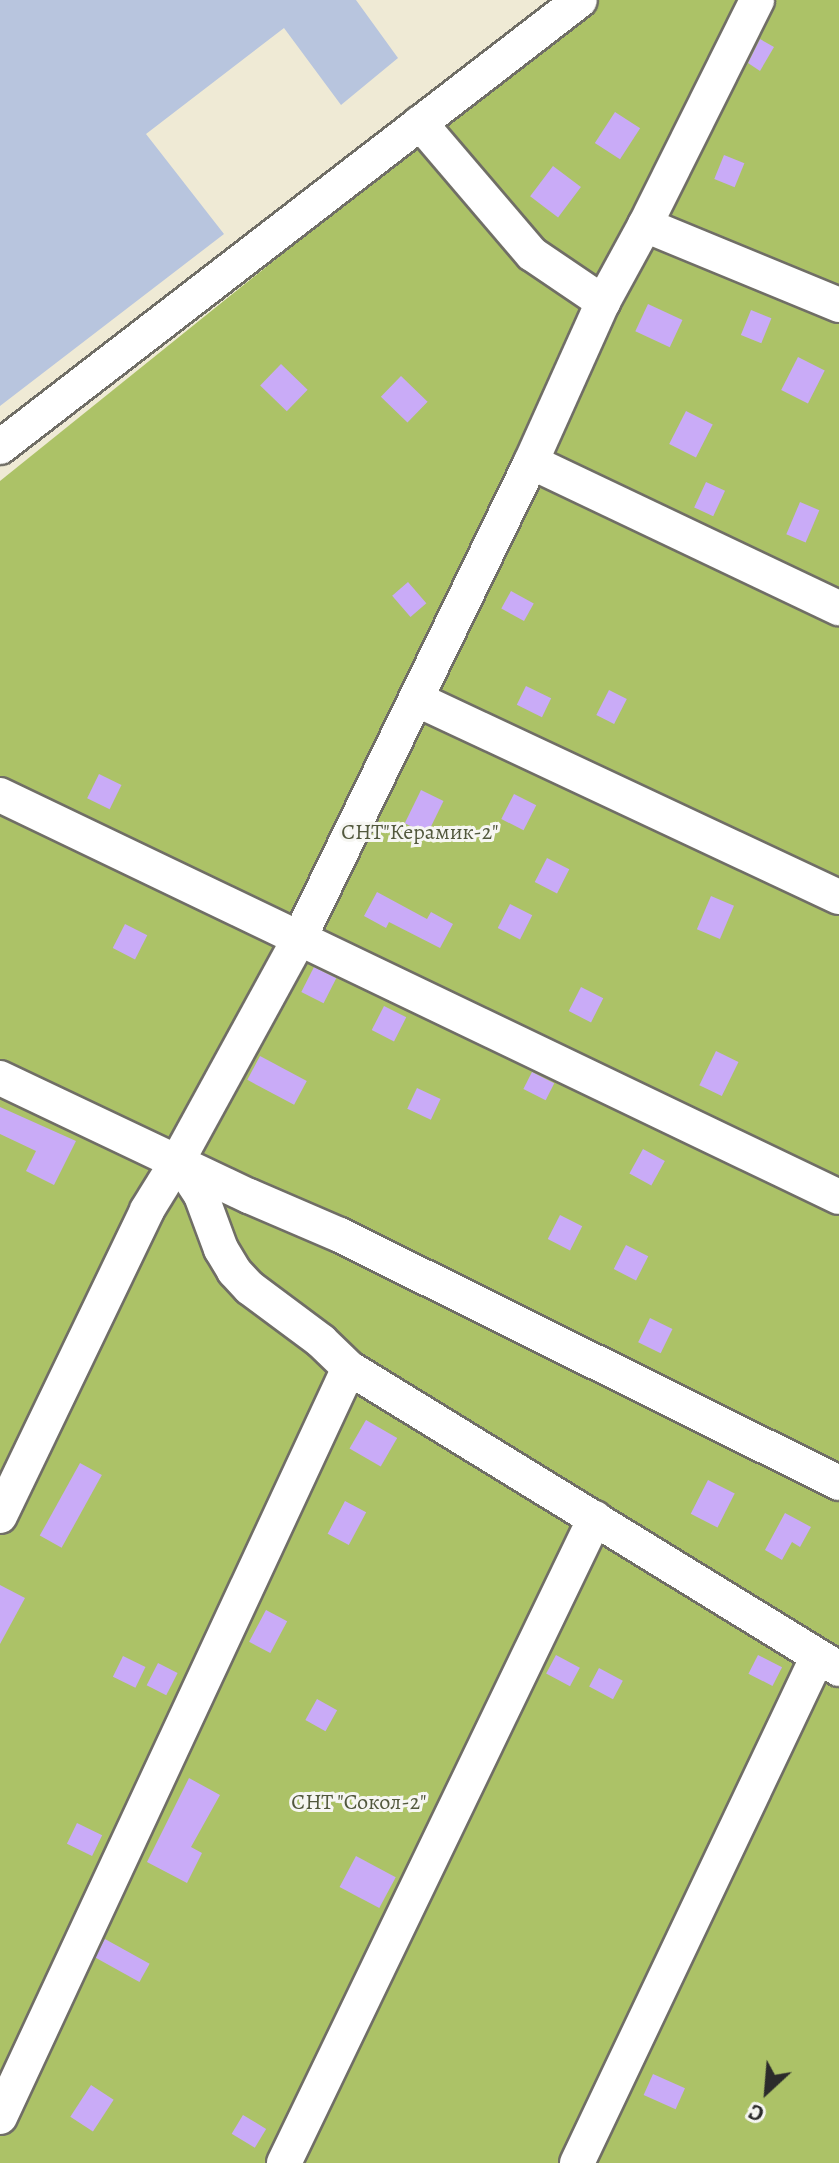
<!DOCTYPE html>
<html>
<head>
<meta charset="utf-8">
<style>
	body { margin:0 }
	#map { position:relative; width:839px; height:2163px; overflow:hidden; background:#efead5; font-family:Alegreya,serif }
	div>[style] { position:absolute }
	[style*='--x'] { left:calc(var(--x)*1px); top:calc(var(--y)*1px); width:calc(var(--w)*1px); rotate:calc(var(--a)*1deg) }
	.industrial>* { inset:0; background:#b8c5de }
	.green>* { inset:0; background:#acc267 }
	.building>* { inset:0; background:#c9abf7; transform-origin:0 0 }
	.roads { filter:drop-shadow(2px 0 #706e66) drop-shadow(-2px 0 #706e66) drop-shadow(0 2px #706e66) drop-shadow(0 -2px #706e66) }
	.minor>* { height:34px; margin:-17px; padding:0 17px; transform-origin:17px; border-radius:17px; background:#fff }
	span { translate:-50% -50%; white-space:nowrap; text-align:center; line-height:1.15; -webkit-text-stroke:6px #f6f6f2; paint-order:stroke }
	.park-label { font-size:22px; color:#52583d }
	.north { position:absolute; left:727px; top:2051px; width:80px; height:80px; -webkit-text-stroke:6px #f6f6f2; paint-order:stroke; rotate:206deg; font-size:22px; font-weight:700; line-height:32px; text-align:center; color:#2b2b2b }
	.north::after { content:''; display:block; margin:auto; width:28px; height:36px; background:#2b2b2b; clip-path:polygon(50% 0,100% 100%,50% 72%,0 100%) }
</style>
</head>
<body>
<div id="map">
	<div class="industrial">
		<i style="clip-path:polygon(0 0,356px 0,398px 58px,341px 105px,284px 28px,146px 134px,224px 234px,0 406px)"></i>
	</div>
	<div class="green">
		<i style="clip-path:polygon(598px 0,839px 0,839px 2163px,0 2163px,0 481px)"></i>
	</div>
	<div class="building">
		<i style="clip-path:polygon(760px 39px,774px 47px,760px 71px,748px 63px)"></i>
		<i style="left:615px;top:112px;width:30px;height:37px;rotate:33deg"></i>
		<i style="left:724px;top:155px;width:22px;height:26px;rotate:22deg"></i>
		<i style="left:553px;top:166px;width:35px;height:38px;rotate:37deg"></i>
		<i style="left:648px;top:304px;width:38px;height:30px;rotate:25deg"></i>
		<i style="left:751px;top:310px;width:22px;height:27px;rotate:22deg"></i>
		<i style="left:798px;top:357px;width:30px;height:37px;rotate:27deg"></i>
		<i style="left:281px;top:364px;width:37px;height:30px;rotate:44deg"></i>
		<i style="left:401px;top:376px;width:37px;height:29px;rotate:44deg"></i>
		<i style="left:686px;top:411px;width:30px;height:37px;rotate:27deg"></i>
		<i style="left:706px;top:482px;width:21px;height:28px;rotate:25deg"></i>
		<i style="left:800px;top:502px;width:21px;height:35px;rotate:23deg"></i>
		<i style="left:408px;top:582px;width:28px;height:21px;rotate:49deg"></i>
		<i style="left:511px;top:591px;width:26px;height:20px;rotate:29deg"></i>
		<i style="left:526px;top:686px;width:28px;height:21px;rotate:26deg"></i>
		<i style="left:609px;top:690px;width:20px;height:28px;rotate:27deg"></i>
		<i style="left:99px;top:774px;width:25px;height:27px;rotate:26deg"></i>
		<i style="left:421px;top:790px;width:25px;height:37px;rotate:26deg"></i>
		<i style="left:514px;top:794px;width:25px;height:28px;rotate:27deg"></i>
		<i style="left:547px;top:858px;width:25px;height:27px;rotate:27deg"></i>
		<i style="clip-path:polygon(377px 892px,427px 919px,431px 912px,453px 924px,440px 948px,389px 922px,386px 928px,364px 916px)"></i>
		<i style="left:711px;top:896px;width:25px;height:36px;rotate:23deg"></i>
		<i style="left:510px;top:904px;width:25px;height:27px;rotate:27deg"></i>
		<i style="left:125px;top:924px;width:25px;height:27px;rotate:27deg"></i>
		<i style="left:314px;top:967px;width:25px;height:28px;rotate:27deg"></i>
		<i style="left:581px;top:987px;width:25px;height:27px;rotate:27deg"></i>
		<i style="left:384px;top:1006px;width:25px;height:27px;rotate:27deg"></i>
		<i style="left:716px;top:1051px;width:25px;height:38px;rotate:26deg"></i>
		<i style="left:260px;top:1056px;width:53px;height:27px;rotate:28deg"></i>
		<i style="left:532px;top:1072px;width:25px;height:19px;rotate:27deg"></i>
		<i style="left:417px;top:1088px;width:26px;height:23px;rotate:25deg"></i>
		<i style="clip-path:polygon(0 1107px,76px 1141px,54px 1185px,26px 1171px,36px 1151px,0 1134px)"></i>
		<i style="left:643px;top:1149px;width:25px;height:28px;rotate:29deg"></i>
		<i style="left:560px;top:1215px;width:25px;height:27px;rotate:27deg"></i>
		<i style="left:626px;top:1245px;width:25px;height:27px;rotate:27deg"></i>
		<i style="left:650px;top:1318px;width:25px;height:27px;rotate:26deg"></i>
		<i style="left:366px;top:1420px;width:36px;height:33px;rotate:30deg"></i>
		<i style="left:80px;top:1463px;width:25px;height:83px;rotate:29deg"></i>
		<i style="left:708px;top:1480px;width:30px;height:38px;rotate:27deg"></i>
		<i style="left:345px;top:1501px;width:24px;height:37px;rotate:28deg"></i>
		<i style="clip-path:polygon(785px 1513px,811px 1527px,800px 1547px,792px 1542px,782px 1560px,765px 1550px)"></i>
		<i style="clip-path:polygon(0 1585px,25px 1598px,0 1644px)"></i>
		<i style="left:266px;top:1610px;width:24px;height:36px;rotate:28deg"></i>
		<i style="left:556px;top:1655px;width:27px;height:21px;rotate:28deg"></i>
		<i style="left:758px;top:1655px;width:27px;height:21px;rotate:27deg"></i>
		<i style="left:123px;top:1656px;width:25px;height:23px;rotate:26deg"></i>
		<i style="left:158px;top:1663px;width:22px;height:25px;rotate:27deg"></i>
		<i style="left:599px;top:1668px;width:27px;height:21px;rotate:28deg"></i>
		<i style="left:317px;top:1699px;width:23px;height:24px;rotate:29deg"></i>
		<i style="clip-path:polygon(189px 1778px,220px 1795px,191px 1847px,202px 1853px,187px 1883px,147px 1862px)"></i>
		<i style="left:77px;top:1823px;width:28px;height:23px;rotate:26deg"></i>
		<i style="left:356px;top:1856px;width:45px;height:35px;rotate:28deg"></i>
		<i style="left:105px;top:1939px;width:51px;height:21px;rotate:29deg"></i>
		<i style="left:653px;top:2074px;width:35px;height:23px;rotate:24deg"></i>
		<i style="left:91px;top:2085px;width:27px;height:38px;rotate:33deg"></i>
		<i style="left:243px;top:2115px;width:27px;height:22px;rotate:31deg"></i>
	</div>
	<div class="roads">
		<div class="minor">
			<i style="--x:420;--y:123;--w:172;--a:49.5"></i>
			<i style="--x:532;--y:254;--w:86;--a:34.1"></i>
			<i style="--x:645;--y:225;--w:210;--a:22.4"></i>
			<i style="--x:0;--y:447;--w:732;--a:-37.62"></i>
			<i style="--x:531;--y:462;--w:341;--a:25.4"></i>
			<i style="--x:416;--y:699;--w:467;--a:25.1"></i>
			<i style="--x:0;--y:795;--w:930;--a:25.6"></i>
			<i style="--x:0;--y:1078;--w:276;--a:25.4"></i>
			<i style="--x:249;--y:1196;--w:99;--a:23.2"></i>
			<i style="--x:340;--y:1235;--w:557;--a:26.43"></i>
			<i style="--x:178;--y:1160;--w:42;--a:56.7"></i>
			<i style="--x:201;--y:1195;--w:58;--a:69.7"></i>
			<i style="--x:221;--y:1249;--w:26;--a:59"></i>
			<i style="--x:234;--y:1271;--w:23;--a:47"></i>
			<i style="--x:250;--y:1288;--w:89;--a:36.7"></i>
			<i style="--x:321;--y:1341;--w:39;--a:44"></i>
			<i style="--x:349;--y:1368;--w:575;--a:31.56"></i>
			<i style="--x:0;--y:1516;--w:339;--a:-64.3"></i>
			<i style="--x:147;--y:1210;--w:59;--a:-58.2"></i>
			<i style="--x:178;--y:1160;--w:252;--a:-61.3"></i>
			<i style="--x:299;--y:939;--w:530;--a:-64.06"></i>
			<i style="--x:531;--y:462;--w:175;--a:-65.8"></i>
			<i style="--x:603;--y:302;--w:88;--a:-61.4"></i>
			<i style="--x:645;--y:225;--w:251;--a:-63.5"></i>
			<i style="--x:0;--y:2117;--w:826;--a:-65.02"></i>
			<i style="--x:284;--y:2163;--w:716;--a:-64.26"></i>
			<i style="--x:577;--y:2163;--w:561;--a:-64.58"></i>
		</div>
	</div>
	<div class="park-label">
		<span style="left:420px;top:833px">СНТ"Керамик-2"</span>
		<span style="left:359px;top:1803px">СНТ "Сокол-2"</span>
	</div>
	<div class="north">С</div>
</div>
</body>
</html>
